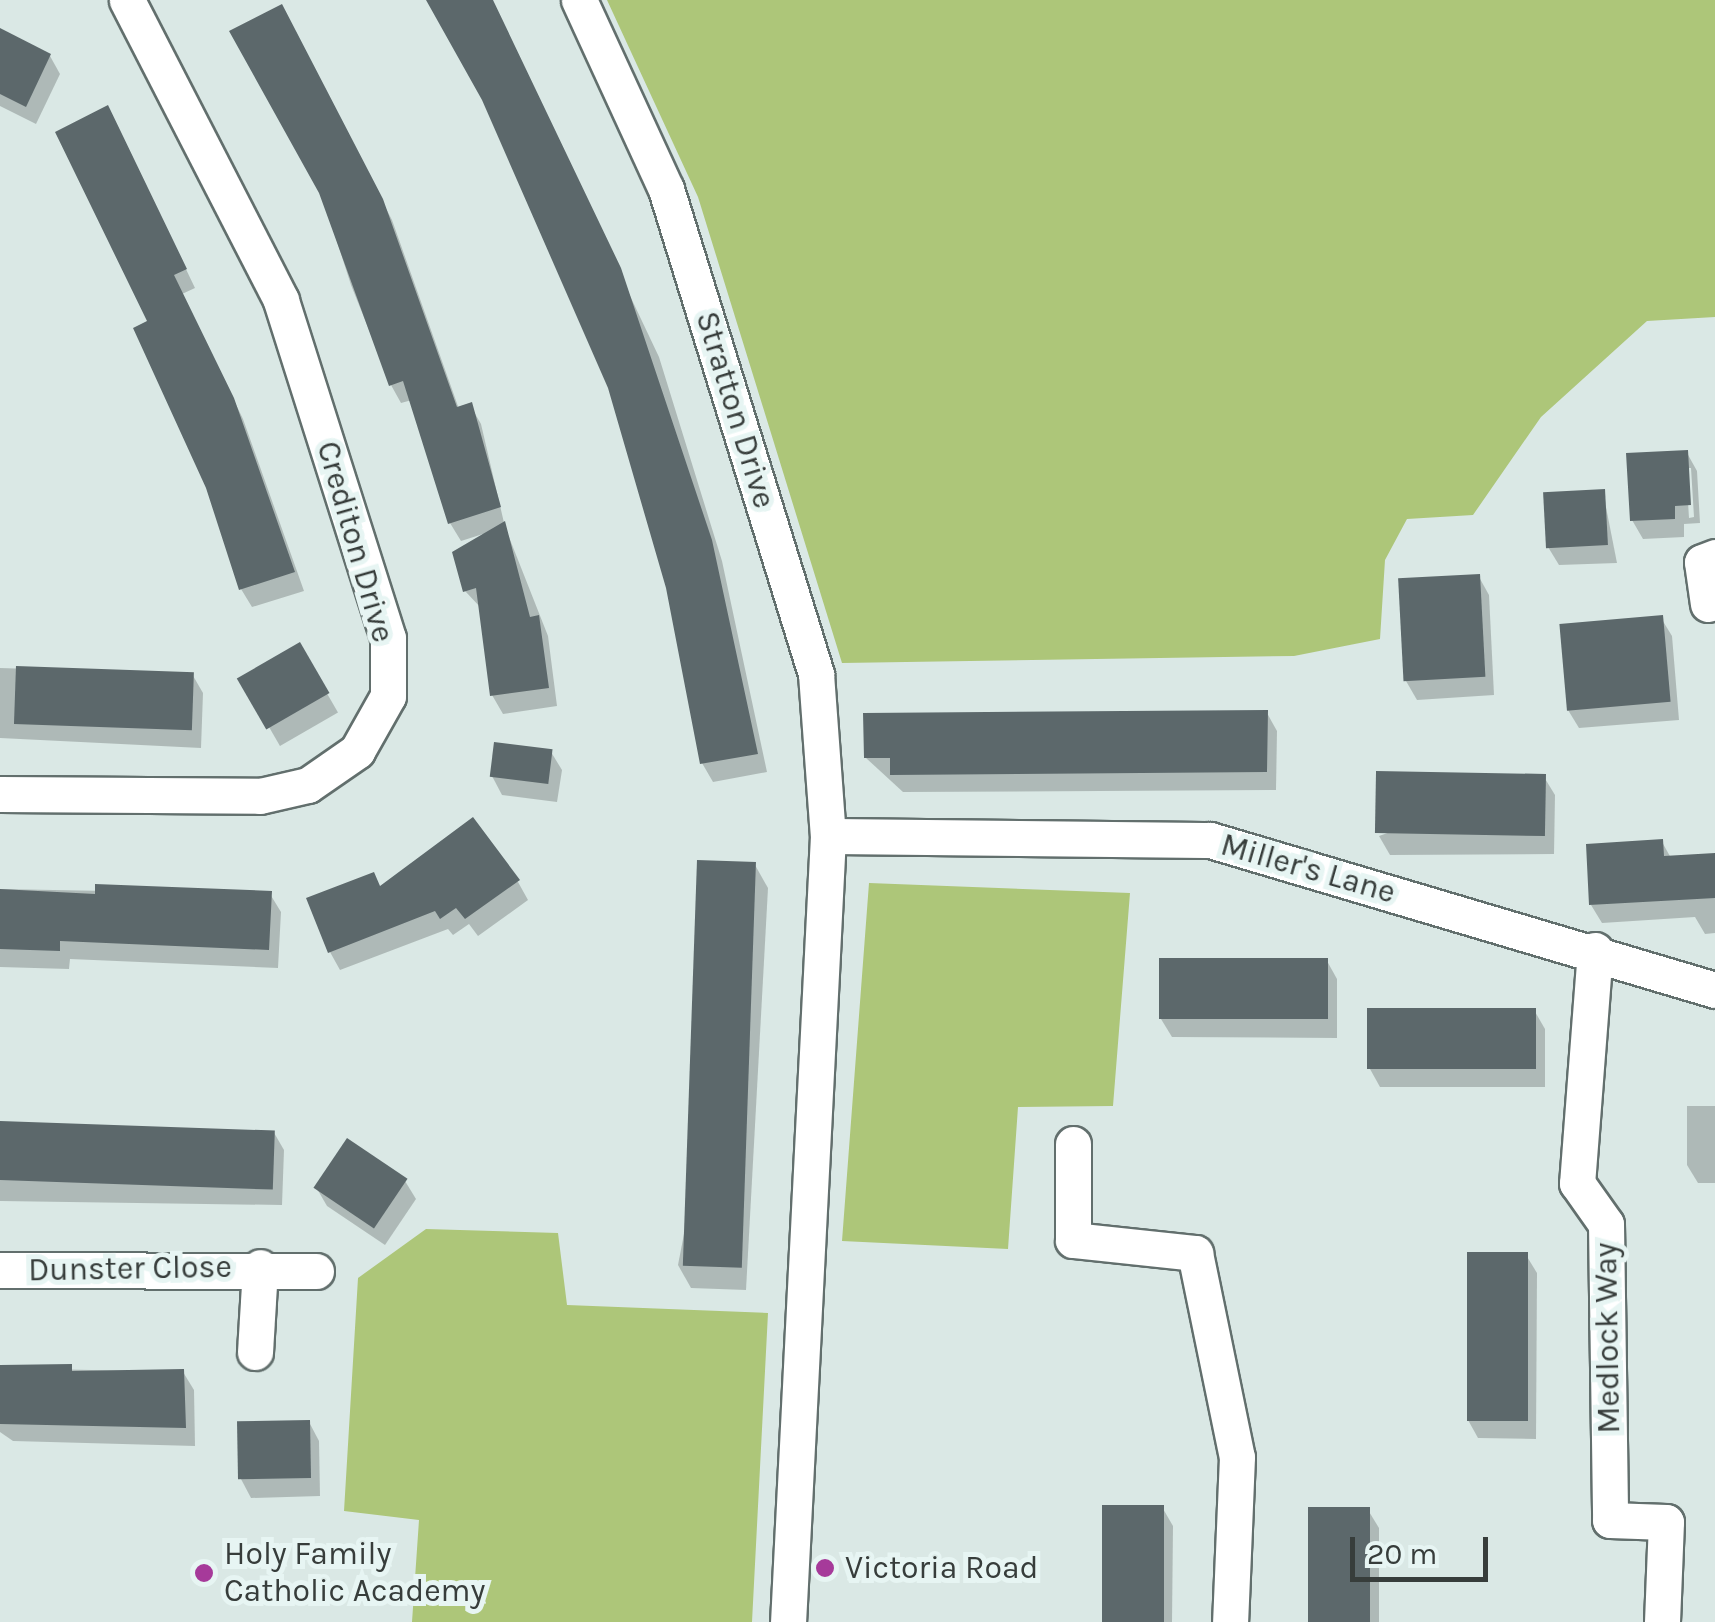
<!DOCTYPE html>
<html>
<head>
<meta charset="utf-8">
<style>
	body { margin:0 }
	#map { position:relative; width:1715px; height:1622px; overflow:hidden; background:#dae8e5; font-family:Karla,sans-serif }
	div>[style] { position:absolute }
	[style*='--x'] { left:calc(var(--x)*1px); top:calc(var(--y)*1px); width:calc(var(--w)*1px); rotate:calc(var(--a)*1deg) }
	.green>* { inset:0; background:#adc679 }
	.shadow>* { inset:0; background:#0003; transform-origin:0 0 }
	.building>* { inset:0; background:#5c686b; transform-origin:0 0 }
	.roads { filter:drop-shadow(2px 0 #626f6d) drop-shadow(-2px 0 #626f6d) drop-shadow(0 2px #626f6d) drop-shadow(0 -2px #626f6d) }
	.street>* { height:35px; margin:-17.5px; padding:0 17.5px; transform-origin:17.5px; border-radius:17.5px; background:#fff }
	.dots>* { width:28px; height:28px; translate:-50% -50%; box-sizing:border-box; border:5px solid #e7f5f3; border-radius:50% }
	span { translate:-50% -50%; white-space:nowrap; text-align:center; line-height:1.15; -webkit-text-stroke:10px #e7f5f3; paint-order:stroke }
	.street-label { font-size:32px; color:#373d3b }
	.poi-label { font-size:32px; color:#373d3b }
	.left { translate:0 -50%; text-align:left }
	.scale { position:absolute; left:1350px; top:1537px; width:138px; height:45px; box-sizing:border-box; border:5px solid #373d3b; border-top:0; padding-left:12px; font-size:30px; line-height:35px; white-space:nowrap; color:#373d3b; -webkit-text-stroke:8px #e7f5f3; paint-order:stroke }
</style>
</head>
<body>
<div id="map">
	<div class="green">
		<i style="clip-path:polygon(607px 0,1715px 0,1715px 317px,1647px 321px,1541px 417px,1473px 515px,1407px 519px,1385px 560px,1380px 639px,1294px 656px,842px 663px,698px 197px)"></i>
		<i style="clip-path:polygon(869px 883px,1130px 893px,1113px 1106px,1018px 1107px,1008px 1249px,842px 1241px)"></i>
		<i style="clip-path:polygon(426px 1229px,558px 1233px,567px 1305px,768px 1313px,752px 1622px,412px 1622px,419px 1520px,344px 1511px,358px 1278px)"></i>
	</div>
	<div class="shadow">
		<i style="clip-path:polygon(430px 0,490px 0,659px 357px,722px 561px,767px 772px,713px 782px,702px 763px,668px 588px,610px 387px,485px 99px)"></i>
		<i style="clip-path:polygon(291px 26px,392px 220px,459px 409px,470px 405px,481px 424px,505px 527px,548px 636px,557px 706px,503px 714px,492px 695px,481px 608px,465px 591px,483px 534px,461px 541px,450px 523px,412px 400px,401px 403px,391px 385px,351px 285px,321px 192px)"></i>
		<i style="clip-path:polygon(0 31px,50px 56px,60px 74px,36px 124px,0 106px)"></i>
		<i style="clip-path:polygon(118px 127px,195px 288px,182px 294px,243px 419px,304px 591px,252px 607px,241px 589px,150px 322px)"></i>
		<i style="clip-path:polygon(evenodd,1687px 453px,1697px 471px,1700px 523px,1684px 524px,1684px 537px,1643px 539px,1632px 520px,1687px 453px,1686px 468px,1691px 468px,1694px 517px,1689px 518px,1686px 468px)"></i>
		<i style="clip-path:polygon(1603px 492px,1617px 563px,1559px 565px,1548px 547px)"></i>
		<i style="clip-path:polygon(1479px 577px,1489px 595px,1494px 695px,1417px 700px,1406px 681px)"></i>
		<i style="clip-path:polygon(1661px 618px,1672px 636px,1679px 720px,1579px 728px,1568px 710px)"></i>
		<i style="left:299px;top:645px;width:78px;height:67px;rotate:60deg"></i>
		<i style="clip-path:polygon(0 668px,192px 674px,203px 693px,201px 748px,0 738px)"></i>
		<i style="clip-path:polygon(1267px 713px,1277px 731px,1276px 790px,903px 792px,866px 758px)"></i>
		<i style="clip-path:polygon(551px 752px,562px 770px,557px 802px,502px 795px,492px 776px)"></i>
		<i style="clip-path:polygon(1544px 777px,1555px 795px,1554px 854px,1390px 855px,1379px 836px)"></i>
		<i style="clip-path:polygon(1662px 842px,1671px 858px,1715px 855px,1715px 933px,1705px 934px,1695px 917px,1602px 923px,1591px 905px)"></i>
		<i style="clip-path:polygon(755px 865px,768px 888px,746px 1290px,691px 1288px,678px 1265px)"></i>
		<i style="clip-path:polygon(518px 882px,528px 900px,478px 936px,469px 924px,453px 935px,448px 929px,340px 970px,330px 952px,381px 888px)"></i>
		<i style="clip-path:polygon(0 889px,270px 894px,281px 912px,278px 968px,70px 959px,69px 969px,0 967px)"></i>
		<i style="clip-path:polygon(1327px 961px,1337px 979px,1337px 1038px,1172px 1037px,1161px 1019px)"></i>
		<i style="clip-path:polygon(1534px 1010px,1545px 1029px,1545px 1087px,1380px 1087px,1370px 1069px)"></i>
		<i style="clip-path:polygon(1687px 1106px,1715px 1106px,1715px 1183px,1698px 1183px,1687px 1165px)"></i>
		<i style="clip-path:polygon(0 1124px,273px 1131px,284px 1150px,282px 1205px,0 1201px)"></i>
		<i style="clip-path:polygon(405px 1181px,416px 1199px,385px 1245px,327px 1206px,316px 1187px)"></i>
		<i style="clip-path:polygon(1526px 1255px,1537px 1273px,1536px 1439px,1478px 1438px,1468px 1420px)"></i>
		<i style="clip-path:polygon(0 1368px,183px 1372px,194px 1390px,195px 1446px,13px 1441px,0 1432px)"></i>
		<i style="clip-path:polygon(309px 1422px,319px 1441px,320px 1496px,251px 1498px,241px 1479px)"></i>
		<i style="clip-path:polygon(1162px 1507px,1173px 1526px,1172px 1622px,1104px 1622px)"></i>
		<i style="clip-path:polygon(1368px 1510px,1379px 1528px,1379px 1622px,1311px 1622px)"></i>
	</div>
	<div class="building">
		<i style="clip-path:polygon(426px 0,493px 0,621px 268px,712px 540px,758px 754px,700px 764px,666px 588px,608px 388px,482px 100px)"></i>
		<i style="clip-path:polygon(282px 4px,383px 199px,457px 407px,472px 402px,501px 507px,448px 524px,403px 381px,389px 386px,319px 193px,229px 31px)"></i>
		<i style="clip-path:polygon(0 28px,51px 54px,26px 107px,0 94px)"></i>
		<i style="clip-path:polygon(108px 105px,187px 269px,174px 275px,234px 398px,295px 572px,239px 590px,206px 488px,133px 328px,147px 321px,55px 132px)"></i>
		<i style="clip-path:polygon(1688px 450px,1691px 505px,1675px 506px,1675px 519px,1630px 521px,1626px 453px)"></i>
		<i style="left:1605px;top:489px;width:56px;height:62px;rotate:87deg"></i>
		<i style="clip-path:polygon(505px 521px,530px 617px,539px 615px,549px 688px,490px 696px,476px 588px,463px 592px,452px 552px)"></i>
		<i style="left:1480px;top:574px;width:103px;height:82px;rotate:87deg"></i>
		<i style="left:1663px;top:615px;width:87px;height:104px;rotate:85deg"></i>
		<i style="left:300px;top:642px;width:59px;height:73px;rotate:60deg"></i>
		<i style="left:16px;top:666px;width:178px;height:58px;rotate:2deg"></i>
		<i style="clip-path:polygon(1268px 710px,1267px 772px,890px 775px,890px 758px,864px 758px,863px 713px)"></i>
		<i style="left:494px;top:742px;width:59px;height:35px;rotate:7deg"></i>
		<i style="left:1546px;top:774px;width:62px;height:170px;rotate:91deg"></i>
		<i style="clip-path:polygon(473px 817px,520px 880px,465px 919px,456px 908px,440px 919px,435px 911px,328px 953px,306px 898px,374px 872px,380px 886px)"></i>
		<i style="clip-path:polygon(1663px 839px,1664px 856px,1715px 853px,1715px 898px,1589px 905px,1586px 844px)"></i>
		<i style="left:697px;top:860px;width:59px;height:406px;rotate:2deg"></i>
		<i style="clip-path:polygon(95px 884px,272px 891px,269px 950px,60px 941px,60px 951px,0 949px,0 889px,95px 894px)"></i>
		<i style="left:1159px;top:958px;width:169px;height:61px"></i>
		<i style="left:1367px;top:1008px;width:169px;height:61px"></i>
		<i style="left:0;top:1121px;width:275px;height:59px;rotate:2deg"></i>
		<i style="left:347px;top:1138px;width:73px;height:60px;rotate:34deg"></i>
		<i style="left:1467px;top:1252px;width:61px;height:169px"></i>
		<i style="clip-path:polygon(72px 1364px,72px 1371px,184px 1369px,186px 1428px,0 1424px,0 1365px)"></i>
		<i style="left:310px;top:1420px;width:58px;height:73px;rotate:89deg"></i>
		<i style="left:1102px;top:1505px;width:62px;height:117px"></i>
		<i style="left:1308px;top:1507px;width:62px;height:115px"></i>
	</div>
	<div class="roads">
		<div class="street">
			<i style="--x:579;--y:0;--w:208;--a:65.3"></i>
			<i style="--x:666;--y:189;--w:508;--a:72.81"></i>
			<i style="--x:816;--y:674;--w:162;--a:85.8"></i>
			<i style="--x:828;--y:836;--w:787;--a:92.91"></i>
			<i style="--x:1708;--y:604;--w:42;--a:-98.1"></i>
			<i style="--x:1702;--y:562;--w:14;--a:-21"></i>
			<i style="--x:0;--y:794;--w:260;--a:0.4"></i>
			<i style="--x:260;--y:796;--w:49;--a:-12.9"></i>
			<i style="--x:308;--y:785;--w:60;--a:-34.8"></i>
			<i style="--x:357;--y:751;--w:63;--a:-60.6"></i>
			<i style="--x:388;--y:696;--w:58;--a:-90"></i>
			<i style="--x:388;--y:638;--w:355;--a:-107.6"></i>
			<i style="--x:281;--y:300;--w:337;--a:-117.2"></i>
			<i style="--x:828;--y:836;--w:382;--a:0.6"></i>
			<i style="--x:1210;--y:840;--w:527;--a:16.54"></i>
			<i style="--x:1595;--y:950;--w:234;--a:94.4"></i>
			<i style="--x:1577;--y:1183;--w:50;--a:54.7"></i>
			<i style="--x:1606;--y:1224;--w:296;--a:89.2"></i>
			<i style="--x:1610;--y:1520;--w:56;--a:2"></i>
			<i style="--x:1666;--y:1522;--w:100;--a:92.3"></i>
			<i style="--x:1073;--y:1144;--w:96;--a:90"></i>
			<i style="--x:1073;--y:1240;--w:123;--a:6.1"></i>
			<i style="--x:1195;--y:1253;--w:208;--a:78.4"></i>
			<i style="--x:1237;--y:1457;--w:165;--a:92.4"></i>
			<i style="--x:0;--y:1270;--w:316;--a:0.2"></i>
			<i style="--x:255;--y:1352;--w:85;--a:-86.6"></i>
		</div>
	</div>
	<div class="dots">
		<i style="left:825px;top:1568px;background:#a63a9a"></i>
		<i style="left:204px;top:1573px;background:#a63a9a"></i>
	</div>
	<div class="street-label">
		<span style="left:735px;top:410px;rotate:73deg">Stratton Drive</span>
		<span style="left:355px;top:542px;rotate:74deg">Crediton Drive</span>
		<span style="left:1308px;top:869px;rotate:16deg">Miller's Lane</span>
		<span style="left:130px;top:1269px;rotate:-1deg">Dunster Close</span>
		<span style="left:1608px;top:1338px;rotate:-91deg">Medlock Way</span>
	</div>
	<div class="poi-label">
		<span class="left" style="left:224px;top:1573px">Holy Family<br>Catholic Academy</span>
		<span class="left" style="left:845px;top:1568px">Victoria Road</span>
	</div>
	<div class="scale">20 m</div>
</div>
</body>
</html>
